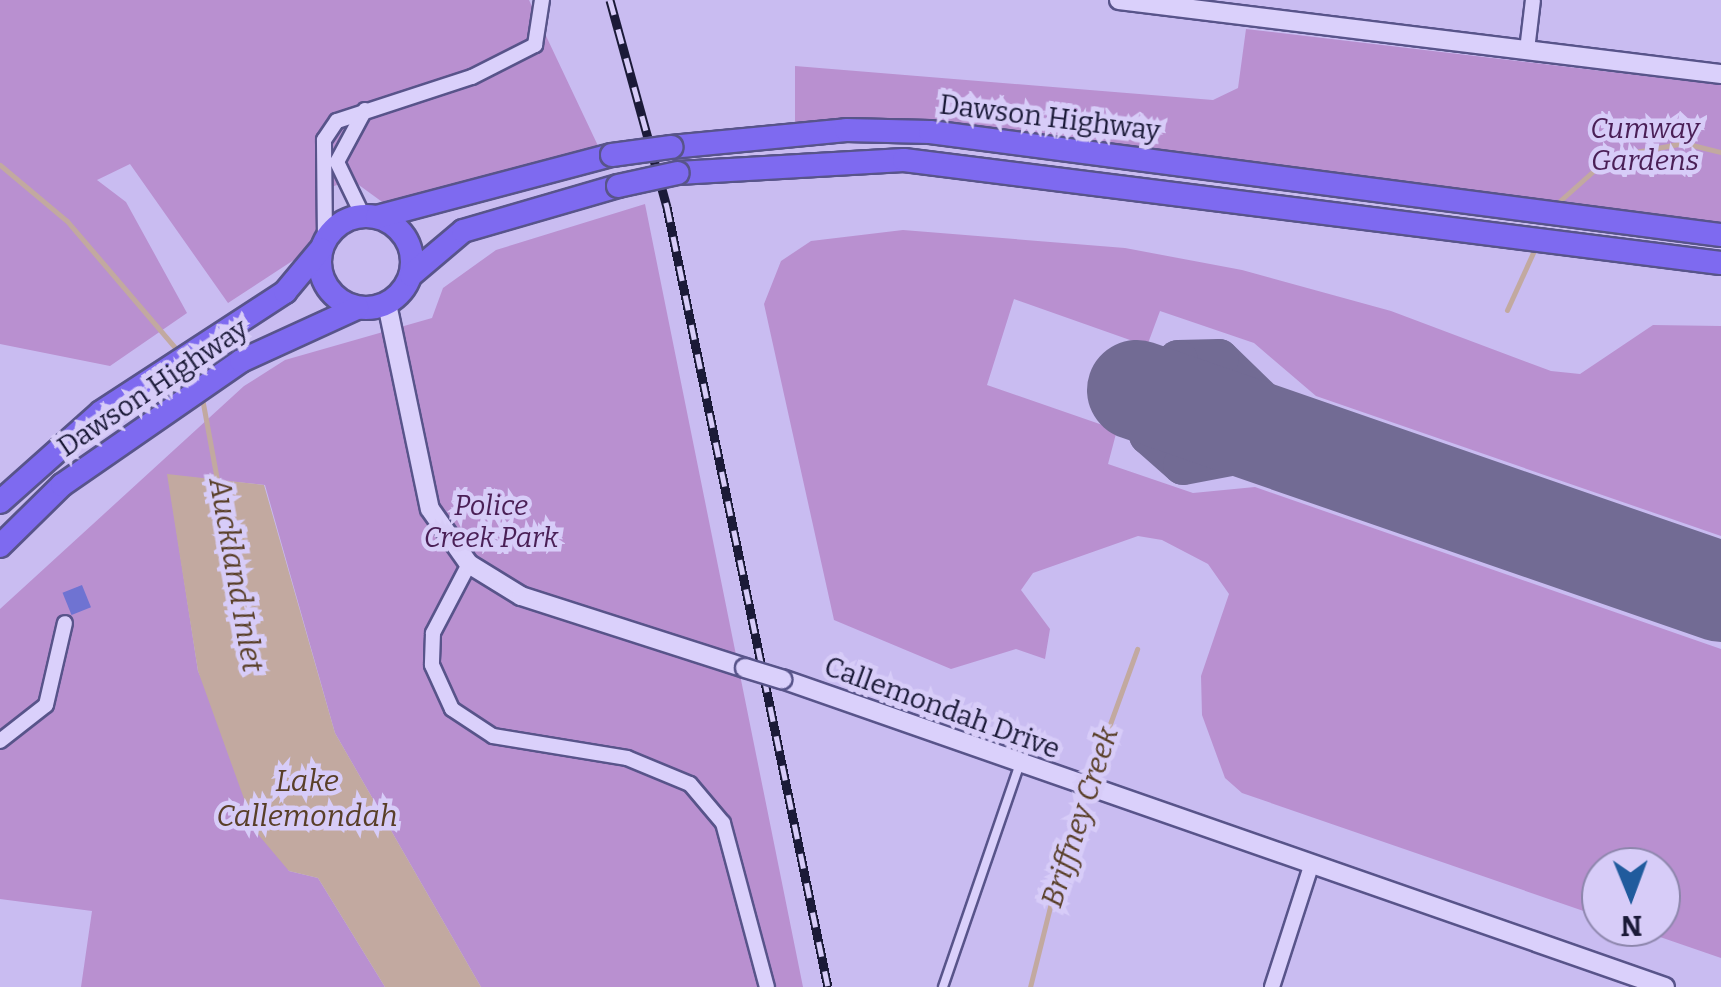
<!DOCTYPE html>
<html>
<head>
<meta charset="utf-8">
<style>
	body { margin:0 }
	#map { position:relative; width:1721px; height:987px; overflow:hidden; background:#c9bcf1; font-family:Bitter,serif }
	div>[style] { position:absolute }
	[style*='--x'] { left:calc(var(--x)*1px); top:calc(var(--y)*1px); width:calc(var(--w)*1px); rotate:calc(var(--a)*1deg) }
	.green>* { inset:0; background:#b990d0 }
	.water>* { inset:0; background:#c2a9a0 }
	.stream>* { height:5px; margin:-2.5px; padding:0 2.5px; transform-origin:2.5px; border-radius:2.5px; background:#c2a9a0 }
	.taxiway>* { height:40px; margin:-20px; padding:0 20px; transform-origin:20px; border-radius:20px; background:#726b94 }
	.runway>* { height:100px; margin:-50px; padding:0 50px; transform-origin:50px; border-radius:50px; background:#726b94 }
	.building>* { inset:0; background:#6f73d2; transform-origin:0 0 }
	.roads { filter:drop-shadow(2px 0 #58548a) drop-shadow(-2px 0 #58548a) drop-shadow(0 2px #58548a) drop-shadow(0 -2px #58548a) }
	.service>* { height:8px; margin:-4px; padding:0 4px; transform-origin:4px; border-radius:4px; background:#dad0fb }
	.minor>* { height:14px; margin:-7px; padding:0 7px; transform-origin:7px; border-radius:7px; background:#dad0fb }
	.tertiary>* { height:18px; margin:-9px; padding:0 9px; transform-origin:9px; border-radius:9px; background:#dad0fb }
	.trunk>* { height:22px; margin:-11px; padding:0 11px; transform-origin:11px; border-radius:11px; background:#7e6af0 }
	.trunk>.ring { margin:-11px; padding:0; box-sizing:content-box; background:none; border:22px solid #7e6af0; border-radius:50% }
	.rail>* { height:9px; margin-top:-4.5px; transform-origin:0; background:repeating-linear-gradient(90deg,#d7ccf8 0 15px,#1b1a38 0 30px); box-sizing:border-box; border-block:2px solid #1b1a38 }
	.bridges { filter:drop-shadow(2px 0 #58548a) drop-shadow(-2px 0 #58548a) drop-shadow(0 2px #58548a) drop-shadow(0 -2px #58548a) }
	.tertiary-bridge>* { height:18px; margin:-9px; padding:0 9px; transform-origin:9px; border-radius:9px; background:#dad0fb }
	.trunk-bridge>* { height:22px; margin:-11px; padding:0 11px; transform-origin:11px; border-radius:11px; background:#7e6af0 }
	span { translate:-50% -50%; white-space:nowrap; text-align:center; line-height:1.15; -webkit-text-stroke:9px #d7ccf8; paint-order:stroke }
	.street-label { font-size:28px; color:#1b1a38 }
	.park-label { font-size:28px; color:#4a1f56; font-style:italic }
	.water-label { font-size:30px; color:#593f28; font-style:italic }
	.north { position:absolute; left:1581px; top:847px; width:100px; height:100px; box-sizing:border-box; background:#d7ccf8; border:2px solid #8c85ab; border-radius:50%; rotate:179deg; font-size:28px; font-weight:700; line-height:40px; text-align:center; color:#1b1a38 }
	.north::after { content:''; display:block; margin:auto; width:35px; height:45px; background:#205b9d; clip-path:polygon(50% 0,100% 100%,50% 72%,0 100%) }
</style>
</head>
<body>
<div id="map">
	<div class="green">
		<i style="clip-path:polygon(0 0,529px 0,600px 150px,385px 204px,352px 180px,316px 192px,318px 226px,303px 254px,228px 303px,130px 164px,97px 180px,126px 202px,187px 313px,110px 366px,0 344px)"></i>
		<i style="clip-path:polygon(1246px 29px,1721px 85px,1721px 225px,1052px 138px,795px 125px,795px 66px,1213px 100px,1238px 88px)"></i>
		<i style="clip-path:polygon(645px 204px,803px 987px,481px 987px,335px 733px,265px 485px,168px 475px,198px 671px,289px 871px,318px 878px,385px 987px,81px 987px,92px 911px,0 899px,0 609px,244px 386px,285px 360px,432px 318px,443px 288px,496px 250px)"></i>
		<i style="clip-path:polygon(903px 230px,1125px 248px,1242px 270px,1391px 311px,1551px 371px,1580px 374px,1653px 325px,1721px 326px,1721px 536px,1316px 396px,1254px 343px,1160px 311px,1147px 346px,1014px 299px,987px 385px,1117px 430px,1108px 464px,1193px 493px,1255px 487px,1721px 649px,1721px 958px,1631px 927px,1661px 927px,1661px 867px,1601px 867px,1601px 917px,1242px 793px,1225px 778px,1202px 715px,1201px 676px,1229px 594px,1208px 564px,1162px 540px,1138px 536px,1033px 573px,1021px 590px,1050px 629px,1045px 659px,1016px 649px,951px 669px,834px 620px,764px 304px,781px 261px,811px 241px)"></i>
	</div>
	<div class="water">
		<i style="clip-path:polygon(167px 474px,264px 485px,335px 733px,481px 987px,385px 987px,318px 878px,289px 871px,256px 832px,198px 671px)"></i>
	</div>
	<div class="stream">
		<i style="--x:0;--y:165;--w:87;--a:39.9"></i>
		<i style="--x:67;--y:221;--w:172;--a:49.5"></i>
		<i style="--x:1553;--y:207;--w:75;--a:-41.8"></i>
		<i style="--x:1609;--y:157;--w:76;--a:-10.6"></i>
		<i style="--x:1684;--y:143;--w:38;--a:14"></i>
		<i style="--x:1507;--y:310;--w:72;--a:-65.6"></i>
		<i style="--x:202;--y:398;--w:88;--a:79.6"></i>
		<i style="--x:1030;--y:987;--w:140;--a:-76"></i>
		<i style="--x:1064;--y:851;--w:215;--a:-70.1"></i>
	</div>
	<div class="taxiway">
		<i style="--x:1314;--y:451;--w:132;--a:-135.9"></i>
		<i style="--x:1219;--y:359;--w:41;--a:178.6"></i>
		<i style="--x:1178;--y:360;--w:41;--a:135"></i>
		<i style="--x:1149;--y:389;--w:46;--a:90"></i>
		<i style="--x:1149;--y:435;--w:45;--a:41.4"></i>
		<i style="--x:1183;--y:465;--w:103;--a:-10.7"></i>
		<i style="--x:1284;--y:446;--w:110;--a:16.3"></i>
	</div>
	<div class="runway">
		<i style="--x:1137;--y:390;--w:618;--a:19.08"></i>
	</div>
	<div class="building">
		<i style="left:82px;top:585px;width:24px;height:21px;rotate:68deg"></i>
	</div>
	<div class="roads">
		<div class="service">
			<i style="--x:943;--y:987;--w:234;--a:-71"></i>
		</div>
		<div class="minor">
			<i style="--x:1527;--y:50;--w:50;--a:-83.2"></i>
			<i style="--x:363;--y:216;--w:60;--a:-115.7"></i>
			<i style="--x:337;--y:162;--w:59;--a:-61.7"></i>
			<i style="--x:325;--y:240;--w:100;--a:-90.6"></i>
			<i style="--x:324;--y:140;--w:23;--a:-56"></i>
			<i style="--x:337;--y:121;--w:142;--a:-18.1"></i>
			<i style="--x:472;--y:77;--w:71;--a:-26.9"></i>
			<i style="--x:535;--y:45;--w:46;--a:-81.2"></i>
			<i style="--x:469;--y:564;--w:78;--a:117.6"></i>
			<i style="--x:433;--y:633;--w:32;--a:92"></i>
			<i style="--x:432;--y:665;--w:48;--a:65.6"></i>
			<i style="--x:452;--y:709;--w:49;--a:33.4"></i>
			<i style="--x:493;--y:736;--w:136;--a:9.3"></i>
			<i style="--x:627;--y:758;--w:68;--a:22.4"></i>
			<i style="--x:690;--y:784;--w:51;--a:49.8"></i>
			<i style="--x:723;--y:823;--w:170;--a:75"></i>
			<i style="--x:0;--y:741;--w:58;--a:-38"></i>
			<i style="--x:46;--y:705;--w:84;--a:-77"></i>
			<i style="--x:1272;--y:987;--w:124;--a:-72.1"></i>
		</div>
		<div class="tertiary">
			<i style="--x:1119;--y:0;--w:607;--a:7.01"></i>
			<i style="--x:387;--y:304;--w:209;--a:78.2"></i>
			<i style="--x:430;--y:509;--w:67;--a:54.7"></i>
			<i style="--x:469;--y:564;--w:61;--a:31.6"></i>
			<i style="--x:521;--y:596;--w:235;--a:17.8"></i>
			<i style="--x:782;--y:679;--w:935;--a:19.23"></i>
		</div>
		<div class="trunk">
			<i style="--x:671;--y:147;--w:176;--a:-5.5"></i>
			<i style="--x:846;--y:130;--w:84;--a:1.4"></i>
			<i style="--x:930;--y:132;--w:798;--a:7.42"></i>
			<i style="--x:678;--y:173;--w:226;--a:-3.3"></i>
			<i style="--x:904;--y:160;--w:823;--a:7.19"></i>
			<i class="ring" style="left:320px;top:216px;width:70px;height:70px"></i>
			<i style="--x:377;--y:217;--w:243;--a:-14.8"></i>
			<i style="--x:411;--y:275;--w:68;--a:-40.2"></i>
			<i style="--x:463;--y:231;--w:161;--a:-16.2"></i>
			<i style="--x:0;--y:502;--w:135;--a:-41.7"></i>
			<i style="--x:101;--y:412;--w:220;--a:-33.1"></i>
			<i style="--x:285;--y:292;--w:56;--a:-50.1"></i>
			<i style="--x:0;--y:546;--w:87;--a:-44.5"></i>
			<i style="--x:62;--y:485;--w:218;--a:-34.7"></i>
			<i style="--x:241;--y:361;--w:128;--a:-24.6"></i>
		</div>
	</div>
	<div class="rail">
		<i style="--x:610;--y:0;--w:215;--a:74.6"></i>
		<i style="--x:667;--y:207;--w:796;--a:78.34"></i>
	</div>
	<div class="bridges">
		<div class="tertiary-bridge">
			<i style="--x:745;--y:668;--w:39;--a:17"></i>
		</div>
		<div class="trunk-bridge">
			<i style="--x:612;--y:155;--w:60;--a:-7.7"></i>
			<i style="--x:618;--y:186;--w:61;--a:-12.2"></i>
		</div>
	</div>
	<div class="street-label">
		<span style="left:1050px;top:118px;rotate:7deg">Dawson Highway</span>
		<span style="left:153px;top:388px;rotate:-34deg">Dawson Highway</span>
		<span style="left:942px;top:708px;rotate:20deg">Callemondah Drive</span>
	</div>
	<div class="park-label">
		<span style="left:1645px;top:145px">Cumway<br>Gardens</span>
		<span style="left:491px;top:522px">Police<br>Creek Park</span>
	</div>
	<div class="water-label">
		<span style="left:236px;top:575px;rotate:80deg">Auckland Inlet</span>
		<span style="left:307px;top:798px">Lake<br>Callemondah</span>
		<span style="left:1080px;top:817px;rotate:-72deg">Briffney Creek</span>
	</div>
	<div class="north">N</div>
</div>
</body>
</html>
